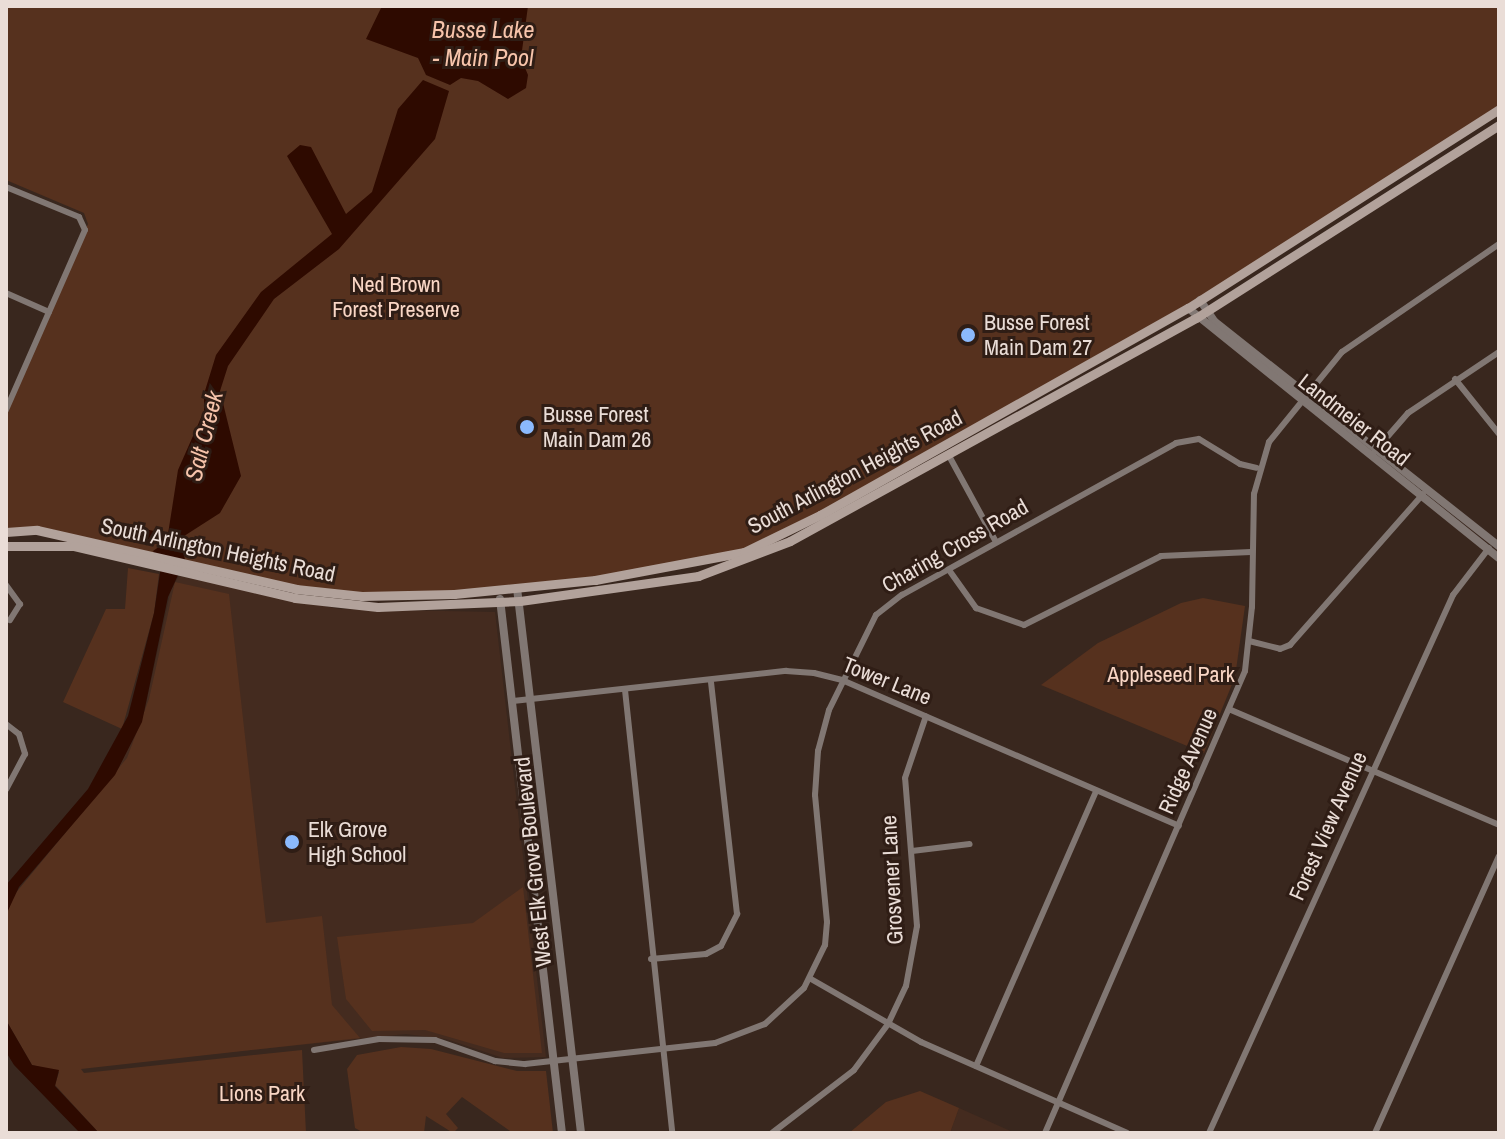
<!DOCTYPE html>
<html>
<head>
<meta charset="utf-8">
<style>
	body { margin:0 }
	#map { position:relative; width:1505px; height:1139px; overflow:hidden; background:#39271e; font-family:"Archivo Narrow",sans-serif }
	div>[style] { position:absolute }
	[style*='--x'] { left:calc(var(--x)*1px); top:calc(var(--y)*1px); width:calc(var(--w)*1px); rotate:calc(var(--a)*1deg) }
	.built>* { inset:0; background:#442b1f }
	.green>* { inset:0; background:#56311e }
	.water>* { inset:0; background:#2e0a00 }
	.minor>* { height:6px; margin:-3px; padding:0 3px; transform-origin:3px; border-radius:3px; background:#817773 }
	.tertiary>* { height:8px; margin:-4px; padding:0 4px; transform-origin:4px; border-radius:4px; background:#817773 }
	.secondary>* { height:9px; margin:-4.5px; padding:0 4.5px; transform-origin:4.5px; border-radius:4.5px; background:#b2a29b }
	.dots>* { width:22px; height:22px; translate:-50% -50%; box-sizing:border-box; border:4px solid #2f1d15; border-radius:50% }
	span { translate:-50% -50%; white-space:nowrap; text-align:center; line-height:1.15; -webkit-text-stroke:6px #2f1d15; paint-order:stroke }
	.park-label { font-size:22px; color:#f9d6c5 }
	.poi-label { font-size:22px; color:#eaddd7 }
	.left { translate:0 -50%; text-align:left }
	.street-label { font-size:22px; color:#eaddd7 }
	.water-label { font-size:24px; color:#f7c4ab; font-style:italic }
	.frame { position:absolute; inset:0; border:8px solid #eaddd7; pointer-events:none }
</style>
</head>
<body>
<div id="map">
	<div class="built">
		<i style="clip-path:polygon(179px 576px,339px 609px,495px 612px,546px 1057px,503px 1058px,446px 1039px,406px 1034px,59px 1070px,6px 1020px,6px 915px,42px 862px,88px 809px,142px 722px,171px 589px)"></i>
		<i style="clip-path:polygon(959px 1108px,1015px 1133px,950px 1133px)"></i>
	</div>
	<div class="green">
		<i style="clip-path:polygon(6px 6px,1499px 6px,1499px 109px,1266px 260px,765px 543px,669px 569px,411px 596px,296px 589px,72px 536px,6px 532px,6px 410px,88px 224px,84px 213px,6px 180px)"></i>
		<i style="clip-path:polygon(128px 568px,159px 574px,154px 613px,122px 729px,63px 702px,106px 609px,125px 609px)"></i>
		<i style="clip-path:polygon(175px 582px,229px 594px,266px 923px,322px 916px,332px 1005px,360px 1038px,81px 1069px,84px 1073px,302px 1050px,306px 1133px,99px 1133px,55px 1085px,59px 1072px,32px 1065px,6px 1020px,6px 915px,14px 895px,127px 758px,149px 699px)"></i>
		<i style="clip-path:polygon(1203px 598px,1245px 606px,1235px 677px,1204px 753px,1041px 685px,1098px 643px,1181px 603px)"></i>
		<i style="clip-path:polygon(523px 887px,542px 1053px,504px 1053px,425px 1030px,372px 1031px,346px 999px,337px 937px,473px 923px)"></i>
		<i style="clip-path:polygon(401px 1047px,431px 1049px,517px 1071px,546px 1071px,553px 1133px,510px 1131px,462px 1097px,446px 1114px,458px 1128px,453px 1133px,426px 1116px,424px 1133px,364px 1133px,355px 1128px,347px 1069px,357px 1055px)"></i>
		<i style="clip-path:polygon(920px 1091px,959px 1108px,950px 1133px,849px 1133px,886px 1102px)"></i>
	</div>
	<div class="water">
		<i style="clip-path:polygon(382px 6px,528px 6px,521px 58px,528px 75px,526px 88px,508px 99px,478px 81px,461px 78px,450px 85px,426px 75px,418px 58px,366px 39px)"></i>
		<i style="clip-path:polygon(423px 80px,449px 91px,435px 139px,339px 249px,274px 299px,228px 366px,220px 391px,241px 476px,220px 513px,181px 538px,185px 560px,168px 597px,142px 722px,115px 775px,19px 887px,6px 915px,6px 885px,88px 789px,128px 716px,154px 613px,161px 566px,153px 551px,163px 544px,121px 531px,117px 523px,168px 534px,178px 470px,204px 411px,204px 394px,216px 355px,261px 292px,332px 234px,287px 156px,300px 145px,311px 147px,346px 214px,372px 192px,398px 109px)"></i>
		<i style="clip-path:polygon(6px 1020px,32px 1065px,59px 1070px,55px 1086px,99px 1133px,80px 1133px,14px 1065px,6px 1052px)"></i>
	</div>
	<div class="minor">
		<i style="--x:6;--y:187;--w:79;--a:22.3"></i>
		<i style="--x:79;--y:217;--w:14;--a:65"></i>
		<i style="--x:85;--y:230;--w:197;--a:113.7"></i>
		<i style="--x:6;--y:293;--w:47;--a:23.8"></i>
		<i style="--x:1455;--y:379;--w:70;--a:51.3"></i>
		<i style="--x:1375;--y:451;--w:50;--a:-49"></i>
		<i style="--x:1408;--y:413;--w:110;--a:-33.8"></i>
		<i style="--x:948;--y:454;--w:100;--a:61.4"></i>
		<i style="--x:949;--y:570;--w:47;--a:54.6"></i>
		<i style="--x:976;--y:608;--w:51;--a:19.5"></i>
		<i style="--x:1024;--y:625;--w:153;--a:-26.7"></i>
		<i style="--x:1161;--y:556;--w:90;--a:-2.5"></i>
		<i style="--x:6;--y:585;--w:24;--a:54"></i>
		<i style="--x:20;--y:604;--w:19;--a:122"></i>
		<i style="--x:1249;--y:641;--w:32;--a:14"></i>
		<i style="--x:1280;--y:649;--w:11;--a:-22"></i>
		<i style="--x:1290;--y:645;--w:201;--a:-48.6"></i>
		<i style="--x:625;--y:690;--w:445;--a:83.9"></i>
		<i style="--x:513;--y:701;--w:275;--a:-6.3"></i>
		<i style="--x:786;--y:671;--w:28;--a:4"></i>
		<i style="--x:814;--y:673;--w:29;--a:14"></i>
		<i style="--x:842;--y:680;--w:367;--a:23.4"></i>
		<i style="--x:1231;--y:710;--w:292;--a:23.2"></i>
		<i style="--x:6;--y:724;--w:16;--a:38"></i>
		<i style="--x:19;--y:734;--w:21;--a:73"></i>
		<i style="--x:25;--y:754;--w:40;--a:118"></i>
		<i style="--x:912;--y:851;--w:58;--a:-6.9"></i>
		<i style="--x:651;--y:959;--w:55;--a:-5.2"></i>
		<i style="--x:706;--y:954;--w:17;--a:-28"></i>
		<i style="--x:721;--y:946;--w:36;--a:-63"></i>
		<i style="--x:737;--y:914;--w:233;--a:-96.4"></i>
		<i style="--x:811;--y:979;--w:127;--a:29.8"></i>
		<i style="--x:921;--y:1042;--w:225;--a:23.8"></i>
		<i style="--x:314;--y:1050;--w:66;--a:-9.6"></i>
		<i style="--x:379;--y:1039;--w:56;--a:1"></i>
		<i style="--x:435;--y:1040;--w:64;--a:19.3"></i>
		<i style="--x:495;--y:1061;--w:30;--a:6"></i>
		<i style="--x:525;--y:1064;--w:191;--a:-6.3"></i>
		<i style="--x:715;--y:1043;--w:53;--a:-20.8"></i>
		<i style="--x:765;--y:1024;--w:53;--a:-42.7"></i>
		<i style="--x:804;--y:988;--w:48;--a:-64"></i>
		<i style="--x:825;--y:945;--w:23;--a:-85"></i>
		<i style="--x:827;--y:922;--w:128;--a:-95.4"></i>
		<i style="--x:815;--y:795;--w:44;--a:-86.1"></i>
		<i style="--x:818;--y:751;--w:42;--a:-75"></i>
		<i style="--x:829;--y:710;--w:106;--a:-63.7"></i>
		<i style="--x:876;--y:615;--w:33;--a:-38"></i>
		<i style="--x:902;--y:595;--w:313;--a:-29"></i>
		<i style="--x:1176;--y:443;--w:23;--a:-10"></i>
		<i style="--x:1199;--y:439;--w:48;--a:31.4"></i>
		<i style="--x:1240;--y:464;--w:17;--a:13"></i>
		<i style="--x:976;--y:1066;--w:300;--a:-66.4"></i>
		<i style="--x:772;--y:1133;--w:103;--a:-37.5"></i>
		<i style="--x:854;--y:1070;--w:57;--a:-53.5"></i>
		<i style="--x:888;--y:1024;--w:42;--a:-64.7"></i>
		<i style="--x:906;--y:986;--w:61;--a:-79.6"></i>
		<i style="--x:917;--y:926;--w:148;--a:-94.6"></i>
		<i style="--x:905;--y:778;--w:65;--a:-71.3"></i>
		<i style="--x:1045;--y:1133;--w:503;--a:-66.59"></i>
		<i style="--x:1245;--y:671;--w:64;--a:-83.8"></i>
		<i style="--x:1252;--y:607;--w:113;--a:-89"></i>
		<i style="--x:1254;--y:494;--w:54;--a:-73.9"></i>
		<i style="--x:1269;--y:442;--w:116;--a:-51"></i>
		<i style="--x:1342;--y:352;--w:191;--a:-34.5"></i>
		<i style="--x:1209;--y:1133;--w:591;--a:-65.6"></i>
		<i style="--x:1453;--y:595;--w:59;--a:-52.5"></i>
		<i style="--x:1375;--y:1133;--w:303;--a:-65.9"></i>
	</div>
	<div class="tertiary">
		<i style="--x:1200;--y:300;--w:27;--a:56"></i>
		<i style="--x:1215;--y:322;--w:362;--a:38.3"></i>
		<i style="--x:1188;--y:308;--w:399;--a:38.8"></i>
		<i style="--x:517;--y:588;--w:549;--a:83.3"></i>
		<i style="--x:500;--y:599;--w:538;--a:83.38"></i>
	</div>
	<div class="secondary">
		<i style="--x:6;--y:532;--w:31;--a:-4"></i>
		<i style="--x:37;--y:530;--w:266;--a:12.8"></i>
		<i style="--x:296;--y:589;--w:66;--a:6.1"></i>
		<i style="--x:362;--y:596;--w:92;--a:-1.2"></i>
		<i style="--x:454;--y:594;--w:142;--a:-5.7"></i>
		<i style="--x:595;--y:580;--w:152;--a:-10.6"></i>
		<i style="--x:744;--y:552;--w:85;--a:-26"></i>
		<i style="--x:820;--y:515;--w:422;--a:-29.4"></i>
		<i style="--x:1188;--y:308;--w:369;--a:-32.6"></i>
		<i style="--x:6;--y:546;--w:68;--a:0"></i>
		<i style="--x:74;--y:546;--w:227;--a:13.2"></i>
		<i style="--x:295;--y:598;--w:83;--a:6.2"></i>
		<i style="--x:378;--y:607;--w:142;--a:-2.4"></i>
		<i style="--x:520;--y:601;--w:180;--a:-8"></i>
		<i style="--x:698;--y:576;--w:98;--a:-20.8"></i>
		<i style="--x:790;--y:541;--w:463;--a:-28.8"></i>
		<i style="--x:1196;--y:318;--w:359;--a:-32.5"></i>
	</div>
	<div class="dots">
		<i style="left:968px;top:335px;background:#8bb9fc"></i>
		<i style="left:527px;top:427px;background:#8bb9fc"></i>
		<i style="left:292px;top:842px;background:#8bb9fc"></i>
	</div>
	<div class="park-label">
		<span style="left:396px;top:297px">Ned Brown<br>Forest Preserve</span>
		<span style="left:1171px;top:675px">Appleseed Park</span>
		<span style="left:262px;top:1094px">Lions Park</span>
	</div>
	<div class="poi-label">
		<span class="left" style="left:984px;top:335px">Busse Forest<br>Main Dam 27</span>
		<span class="left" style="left:543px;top:427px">Busse Forest<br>Main Dam 26</span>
		<span class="left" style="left:308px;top:842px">Elk Grove<br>High School</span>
	</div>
	<div class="street-label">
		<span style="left:1354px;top:420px;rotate:38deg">Landmeier Road</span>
		<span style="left:855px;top:472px;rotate:-28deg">South Arlington Heights Road</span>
		<span style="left:955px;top:546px;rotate:-30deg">Charing Cross Road</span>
		<span style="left:218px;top:550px;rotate:12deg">South Arlington Heights Road</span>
		<span style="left:887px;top:681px;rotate:22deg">Tower Lane</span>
		<span style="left:1188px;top:761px;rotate:-66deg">Ridge Avenue</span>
		<span style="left:1328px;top:826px;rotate:-66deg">Forest View Avenue</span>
		<span style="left:533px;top:862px;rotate:-96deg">West Elk Grove Boulevard</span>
		<span style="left:892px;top:880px;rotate:-93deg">Grosvener Lane</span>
	</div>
	<div class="water-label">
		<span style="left:483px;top:44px">Busse Lake<br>- Main Pool</span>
		<span style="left:204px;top:436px;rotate:-76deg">Salt Creek</span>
	</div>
	<div class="frame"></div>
</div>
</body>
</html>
